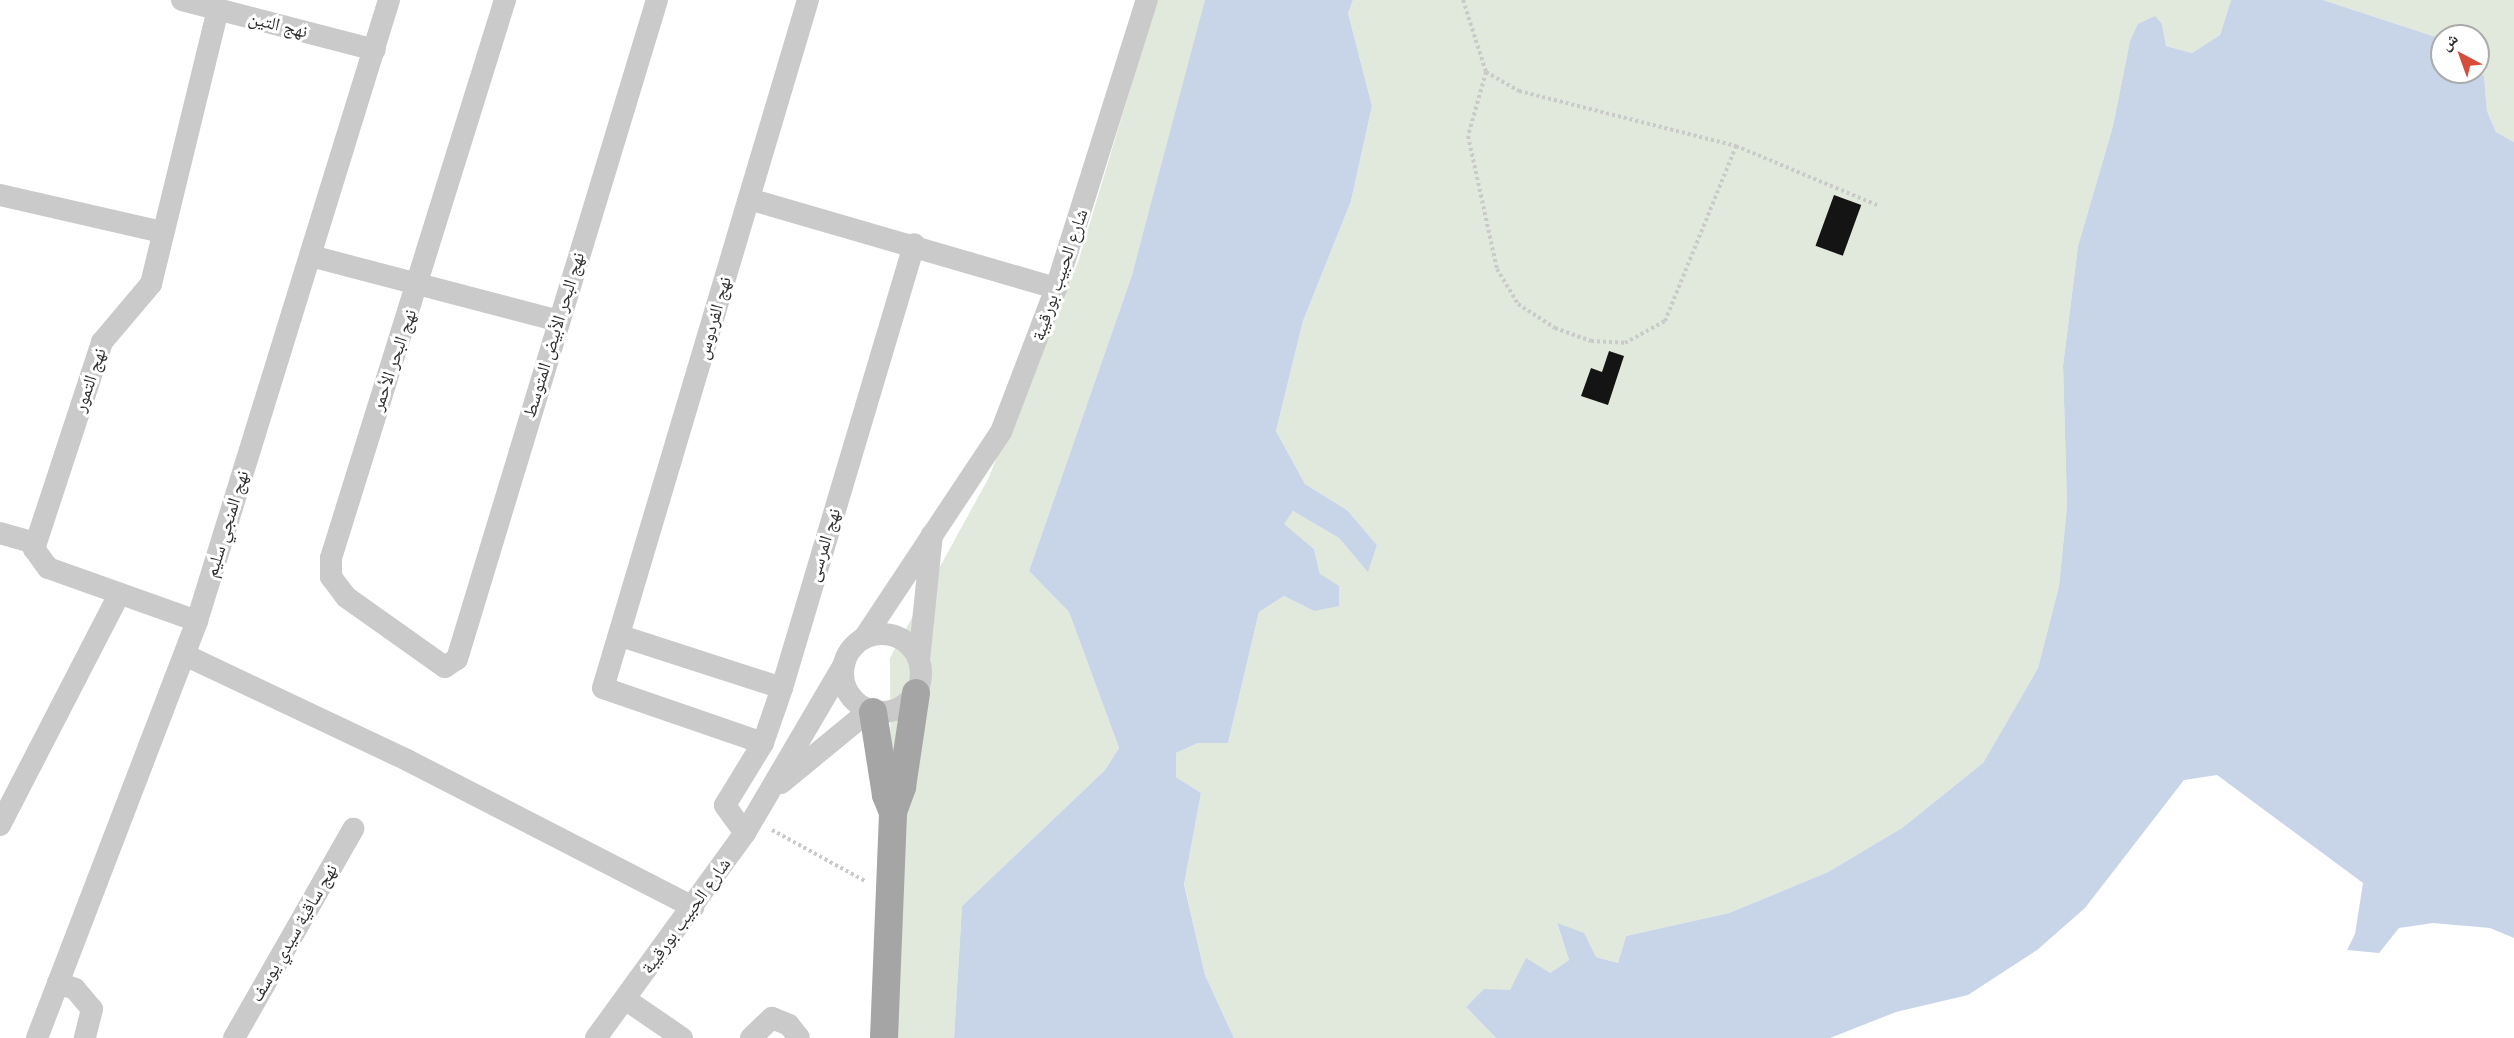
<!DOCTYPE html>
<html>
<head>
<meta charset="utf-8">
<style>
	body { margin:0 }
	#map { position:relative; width:2514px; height:1038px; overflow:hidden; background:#fff; font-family:Montserrat,"Noto Naskh Arabic",sans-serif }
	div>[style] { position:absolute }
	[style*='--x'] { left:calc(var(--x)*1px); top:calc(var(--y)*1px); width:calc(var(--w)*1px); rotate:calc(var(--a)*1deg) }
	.green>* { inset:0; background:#e0e9db }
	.water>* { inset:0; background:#c8d5e8 }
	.building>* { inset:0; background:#141414; transform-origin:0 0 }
	.path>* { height:4px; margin-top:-2px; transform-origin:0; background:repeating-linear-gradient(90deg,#cacaca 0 3px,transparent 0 6px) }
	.minor>* { height:22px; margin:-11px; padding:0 11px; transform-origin:11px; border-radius:11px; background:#cacaca }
	.minor>.ring { margin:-11px; padding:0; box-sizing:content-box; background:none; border:22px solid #cacaca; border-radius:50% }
	.major>* { height:28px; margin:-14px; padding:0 14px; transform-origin:14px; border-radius:14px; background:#a5a5a5 }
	span { translate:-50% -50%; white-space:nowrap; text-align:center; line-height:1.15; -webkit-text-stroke:6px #fff; paint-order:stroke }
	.street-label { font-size:18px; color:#2d2d2d }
	.north { position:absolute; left:2430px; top:24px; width:60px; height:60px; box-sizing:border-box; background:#fff; border:2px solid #ababab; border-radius:50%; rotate:319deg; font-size:16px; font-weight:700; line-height:24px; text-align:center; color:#2d2d2d }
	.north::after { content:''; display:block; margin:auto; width:21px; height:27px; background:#d94c39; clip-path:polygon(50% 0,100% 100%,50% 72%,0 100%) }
</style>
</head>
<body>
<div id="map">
	<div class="green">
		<i style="clip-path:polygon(1157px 0,1205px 0,1200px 32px,1132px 275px,1029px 571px,1069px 612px,1119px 748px,1105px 770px,962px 906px,954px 1038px,892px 1038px,890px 658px,988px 479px,1079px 259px)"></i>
		<i style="clip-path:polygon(1353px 0,2231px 0,2220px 35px,2192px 53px,2166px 46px,2162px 24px,2130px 41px,2113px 126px,2078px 246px,2063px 366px,2067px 506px,2059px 586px,2038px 668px,1983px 763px,1902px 828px,1828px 872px,1729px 913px,1626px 936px,1618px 963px,1596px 957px,1583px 933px,1557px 924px,1569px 960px,1550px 973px,1518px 976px,1510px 990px,1484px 990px,1466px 1007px,1496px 1038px,1234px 1038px,1205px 975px,1184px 883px,1201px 793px,1176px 777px,1176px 753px,1198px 743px,1228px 743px,1259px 612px,1284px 596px,1314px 611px,1320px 574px,1314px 549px,1283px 524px,1293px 511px,1339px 538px,1368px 571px,1377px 545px,1347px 510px,1305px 484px,1276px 431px,1303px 321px,1351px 201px,1372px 106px,1348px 13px)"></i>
		<i style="clip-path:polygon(2323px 0,2514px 0,2514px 142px,2496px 132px,2487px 111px,2484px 76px,2478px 69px,2478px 36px,2442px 39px)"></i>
	</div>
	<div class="water">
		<i style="clip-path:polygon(1205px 0,1353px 0,1348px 13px,1372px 106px,1351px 201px,1303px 321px,1276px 431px,1305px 484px,1347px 510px,1377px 545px,1368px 572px,1339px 538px,1293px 511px,1284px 524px,1314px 549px,1320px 574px,1339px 586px,1339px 606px,1314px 611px,1284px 596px,1259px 612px,1228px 743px,1198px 743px,1176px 753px,1176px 777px,1201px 793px,1184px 884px,1205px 975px,1234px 1038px,954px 1038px,962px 906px,1105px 770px,1119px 748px,1069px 612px,1029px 571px,1132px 275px)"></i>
		<i style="clip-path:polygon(2231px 0,2323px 0,2442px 39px,2442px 72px,2478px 69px,2484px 76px,2487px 111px,2496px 132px,2514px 142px,2514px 938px,2490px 928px,2433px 923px,2399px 928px,2379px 953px,2347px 950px,2355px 934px,2363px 883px,2217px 775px,2184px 780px,2085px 908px,2037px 950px,1968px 995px,1896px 1012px,1830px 1038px,1496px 1038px,1466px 1007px,1484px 989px,1510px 990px,1526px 958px,1550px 973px,1569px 960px,1557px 923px,1584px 933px,1596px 957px,1618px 963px,1626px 936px,1729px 913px,1828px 872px,1902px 828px,1983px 763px,2038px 668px,2059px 586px,2067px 506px,2063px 366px,2078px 246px,2113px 126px,2130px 41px,2138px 24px,2155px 16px,2162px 24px,2166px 46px,2192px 53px,2220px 35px)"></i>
	</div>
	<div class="building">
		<i style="left:1834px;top:195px;width:29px;height:54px;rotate:20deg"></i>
		<i style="clip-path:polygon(1609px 351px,1624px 356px,1608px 405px,1581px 396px,1591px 368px,1602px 372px)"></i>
	</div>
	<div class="path">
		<i style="--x:1463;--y:0;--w:76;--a:72.3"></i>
		<i style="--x:1486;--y:72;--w:38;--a:30"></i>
		<i style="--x:1519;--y:91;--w:224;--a:14.2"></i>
		<i style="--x:1736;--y:146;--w:153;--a:22.7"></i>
		<i style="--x:1486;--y:72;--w:66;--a:105.7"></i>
		<i style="--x:1468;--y:136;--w:136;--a:77.7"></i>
		<i style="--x:1497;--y:269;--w:41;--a:59"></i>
		<i style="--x:1518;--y:304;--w:44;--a:33"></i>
		<i style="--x:1555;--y:328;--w:38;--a:20"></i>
		<i style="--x:1591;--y:341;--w:34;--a:3"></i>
		<i style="--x:1625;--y:343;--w:46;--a:-28.8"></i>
		<i style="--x:1665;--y:321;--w:189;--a:-67.9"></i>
		<i style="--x:772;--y:830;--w:106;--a:28.7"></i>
	</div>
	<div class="minor">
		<i style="--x:182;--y:0;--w:199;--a:14.5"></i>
		<i style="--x:505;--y:0;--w:584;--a:107.32"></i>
		<i style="--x:331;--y:558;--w:19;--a:90"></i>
		<i style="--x:331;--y:577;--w:25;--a:53"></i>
		<i style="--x:346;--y:597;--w:121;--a:35.3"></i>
		<i style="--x:445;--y:667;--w:14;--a:-34"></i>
		<i style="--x:457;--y:659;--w:689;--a:-73.12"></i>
		<i style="--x:0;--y:195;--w:166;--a:12.9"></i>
		<i style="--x:749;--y:199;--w:320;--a:16.2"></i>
		<i style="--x:311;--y:256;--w:255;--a:14.7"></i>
		<i style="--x:0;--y:533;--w:35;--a:16"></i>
		<i style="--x:197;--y:621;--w:158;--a:-160.4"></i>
		<i style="--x:48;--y:568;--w:24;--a:-126"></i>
		<i style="--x:34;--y:549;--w:218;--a:-71.8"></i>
		<i style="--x:102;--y:342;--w:76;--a:-49.8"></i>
		<i style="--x:151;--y:284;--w:282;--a:-76.3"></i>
		<i class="ring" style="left:843px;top:634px;width:56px;height:56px"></i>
		<i style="--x:621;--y:636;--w:169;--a:17.9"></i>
		<i style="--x:864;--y:638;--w:247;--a:-56.4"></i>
		<i style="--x:1001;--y:432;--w:154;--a:-69.1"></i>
		<i style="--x:1056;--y:288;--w:302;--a:-72.5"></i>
		<i style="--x:185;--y:655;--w:246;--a:25.3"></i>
		<i style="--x:407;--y:760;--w:322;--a:27.2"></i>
		<i style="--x:919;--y:660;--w:126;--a:-84.1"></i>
		<i style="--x:763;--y:743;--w:169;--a:-161"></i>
		<i style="--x:603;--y:688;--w:718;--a:-73.41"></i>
		<i style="--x:781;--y:783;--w:115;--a:-39.4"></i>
		<i style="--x:0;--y:825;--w:260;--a:-62.7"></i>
		<i style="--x:745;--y:833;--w:34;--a:-126"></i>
		<i style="--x:725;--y:805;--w:73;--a:-58.5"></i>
		<i style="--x:763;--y:743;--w:58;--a:-70.9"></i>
		<i style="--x:782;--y:688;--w:463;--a:-73.4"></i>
		<i style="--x:58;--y:983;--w:18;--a:19"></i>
		<i style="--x:75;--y:989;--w:26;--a:50"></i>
		<i style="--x:92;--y:1009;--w:30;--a:104"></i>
		<i style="--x:625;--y:999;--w:69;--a:34.4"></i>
		<i style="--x:37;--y:1038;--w:447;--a:-69"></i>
		<i style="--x:197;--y:621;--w:650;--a:-72.82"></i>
		<i style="--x:234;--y:1038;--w:241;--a:-60.3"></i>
		<i style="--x:596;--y:1038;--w:253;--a:-54"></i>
		<i style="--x:745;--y:833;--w:196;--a:-59.6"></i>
		<i style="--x:751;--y:1038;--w:29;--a:-44"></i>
		<i style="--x:772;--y:1018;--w:18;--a:22"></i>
		<i style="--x:789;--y:1025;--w:16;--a:52"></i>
	</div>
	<div class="major">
		<i style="--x:873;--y:712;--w:84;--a:81.1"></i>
		<i style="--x:886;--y:795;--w:18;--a:68"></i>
		<i style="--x:884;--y:1038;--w:226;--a:-87.7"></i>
		<i style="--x:893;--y:812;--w:27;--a:-70"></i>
		<i style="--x:902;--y:787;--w:95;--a:-81.5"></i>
	</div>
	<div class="street-label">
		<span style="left:278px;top:25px;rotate:14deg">نهج التين</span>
		<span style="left:1060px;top:275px;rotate:-71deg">شارع الحبيب بورقيبة</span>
		<span style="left:714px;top:318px;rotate:-74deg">نهج الفردوس</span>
		<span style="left:554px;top:335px;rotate:-73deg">نهج البحر الأبيض المتوسط</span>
		<span style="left:394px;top:360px;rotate:-71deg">نهج البحر الأحمر</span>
		<span style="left:90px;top:380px;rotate:-71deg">نهج التمور</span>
		<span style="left:227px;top:524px;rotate:-73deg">نهج المنجي سليم</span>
		<span style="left:824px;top:545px;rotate:-73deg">نهج المرسى</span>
		<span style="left:686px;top:916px;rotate:-54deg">شارع الحبيب بورقيبة</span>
		<span style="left:294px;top:933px;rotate:-60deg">نهج ساقية سيدي يوسف</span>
	</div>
	<div class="north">ش</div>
</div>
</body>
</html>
